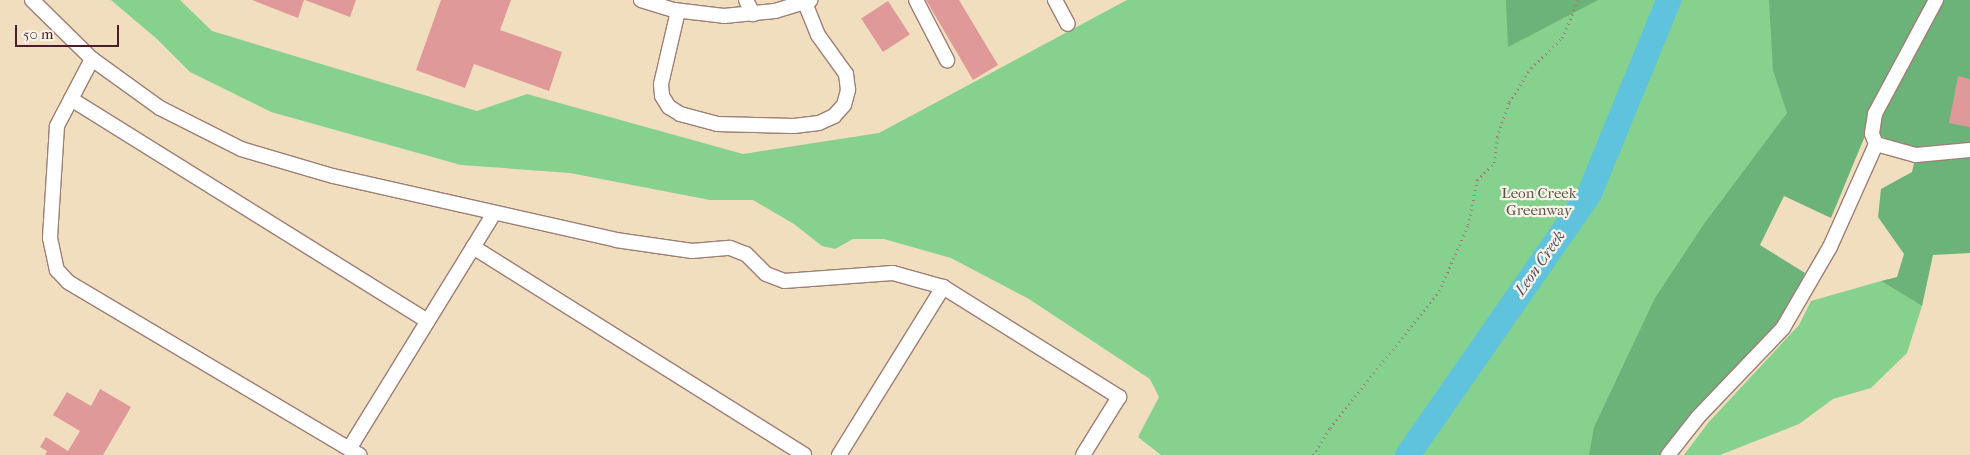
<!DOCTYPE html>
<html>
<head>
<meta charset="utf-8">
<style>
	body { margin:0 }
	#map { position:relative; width:1970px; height:455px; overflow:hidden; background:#f1debf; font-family:"IM FELL French Canon",serif }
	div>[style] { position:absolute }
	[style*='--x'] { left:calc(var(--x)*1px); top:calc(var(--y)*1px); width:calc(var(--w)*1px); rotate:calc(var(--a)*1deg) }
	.green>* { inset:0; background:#86d18e }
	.forest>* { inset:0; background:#6cb379 }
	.river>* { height:25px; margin:-12.5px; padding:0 12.5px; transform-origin:12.5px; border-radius:12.5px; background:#60c3de }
	.building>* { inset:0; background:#de9998; transform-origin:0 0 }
	.path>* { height:2.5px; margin-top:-1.25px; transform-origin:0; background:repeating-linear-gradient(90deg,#9e7e75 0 1px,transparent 0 5px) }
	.roads { filter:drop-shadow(1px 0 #9e7e75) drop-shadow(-1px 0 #9e7e75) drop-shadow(0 1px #9e7e75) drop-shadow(0 -1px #9e7e75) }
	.minor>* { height:14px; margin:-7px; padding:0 7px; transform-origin:7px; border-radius:7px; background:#fff }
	span { translate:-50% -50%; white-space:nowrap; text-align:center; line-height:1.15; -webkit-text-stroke:4.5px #f7f3e8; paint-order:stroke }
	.park-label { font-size:15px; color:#5c5449 }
	.water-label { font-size:16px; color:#515061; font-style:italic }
	.scale { position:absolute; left:15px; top:25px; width:104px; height:22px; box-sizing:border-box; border:2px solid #4a1f2b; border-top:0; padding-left:6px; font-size:15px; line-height:18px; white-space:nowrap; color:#4a1f2b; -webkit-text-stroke:4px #f7f3e8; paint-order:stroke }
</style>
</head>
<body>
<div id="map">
	<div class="green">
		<i style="clip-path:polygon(111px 0,180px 0,212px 31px,477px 111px,527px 94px,743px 154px,879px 133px,1127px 0,1899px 0,1619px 455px,1161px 455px,1138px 437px,1159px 397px,1150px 379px,1029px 299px,951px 258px,884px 239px,853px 239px,835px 249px,822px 246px,794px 224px,753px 200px,710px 200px,570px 173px,461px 165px,271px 112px,190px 72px,157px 39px)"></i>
		<i style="clip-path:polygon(1881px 281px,1922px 306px,1907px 353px,1871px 388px,1833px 399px,1799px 424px,1720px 455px,1684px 455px,1708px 423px,1799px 325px,1811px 301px)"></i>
	</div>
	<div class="forest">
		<i style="clip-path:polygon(1506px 0,1598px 0,1508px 47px)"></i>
		<i style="clip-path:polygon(1769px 0,1970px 0,1970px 253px,1933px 255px,1922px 306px,1881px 281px,1897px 277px,1904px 254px,1878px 217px,1881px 189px,1912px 172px,1917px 150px,1867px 131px,1831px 218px,1784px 196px,1760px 245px,1805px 273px,1780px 325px,1685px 424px,1661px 455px,1589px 455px,1594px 427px,1655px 298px,1704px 224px,1787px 113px,1773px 70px)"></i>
	</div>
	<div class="river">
		<i style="--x:1407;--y:455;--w:319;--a:-55.2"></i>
		<i style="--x:1589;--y:193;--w:209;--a:-67.7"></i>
	</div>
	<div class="building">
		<i style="clip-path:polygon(252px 0,304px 0,298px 18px)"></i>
		<i style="clip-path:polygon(305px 0,356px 0,350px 17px)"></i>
		<i style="clip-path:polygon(441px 0,511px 0,500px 30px,562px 52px,549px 91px,474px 64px,465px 88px,416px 70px)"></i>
		<i style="clip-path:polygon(926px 0,959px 0,998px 65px,973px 80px)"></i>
		<i style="left:888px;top:1px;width:40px;height:32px;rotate:57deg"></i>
		<i style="clip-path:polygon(1958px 76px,1970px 79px,1970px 127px,1949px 123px)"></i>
		<i style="clip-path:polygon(100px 389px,131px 407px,103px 455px,45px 455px,47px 451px,40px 447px,46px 437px,68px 451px,80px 431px,53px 415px,67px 392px,91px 406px)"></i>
	</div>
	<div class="path">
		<i style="--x:1313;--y:455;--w:32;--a:-58"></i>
		<i style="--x:1330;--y:428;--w:175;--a:-51.5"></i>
		<i style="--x:1439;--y:291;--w:72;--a:-66.3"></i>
		<i style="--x:1468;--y:225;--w:46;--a:-78.7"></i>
		<i style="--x:1477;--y:180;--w:24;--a:-45"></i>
		<i style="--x:1494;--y:163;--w:26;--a:-83"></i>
		<i style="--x:1497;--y:137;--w:37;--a:-71"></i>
		<i style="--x:1509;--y:102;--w:40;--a:-57.1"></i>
		<i style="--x:1531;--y:68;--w:43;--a:-44.1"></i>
		<i style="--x:1562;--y:38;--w:41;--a:-67.2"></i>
	</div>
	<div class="roads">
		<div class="minor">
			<i style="--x:32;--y:0;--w:84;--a:44.5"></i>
			<i style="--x:92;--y:59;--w:84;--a:35.8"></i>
			<i style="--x:160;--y:108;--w:91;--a:26.8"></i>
			<i style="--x:241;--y:149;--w:96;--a:16.4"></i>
			<i style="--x:333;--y:176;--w:290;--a:12.7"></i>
			<i style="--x:616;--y:240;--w:77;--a:8.2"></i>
			<i style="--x:692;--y:251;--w:38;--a:-5"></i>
			<i style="--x:730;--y:248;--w:17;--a:21"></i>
			<i style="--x:746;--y:254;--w:28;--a:45"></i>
			<i style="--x:766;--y:274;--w:19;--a:21"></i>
			<i style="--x:784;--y:281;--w:109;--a:-4.2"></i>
			<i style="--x:893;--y:273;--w:52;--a:15.6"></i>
			<i style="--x:943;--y:287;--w:208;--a:32"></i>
			<i style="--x:1119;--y:397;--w:68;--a:121.8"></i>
			<i style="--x:641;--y:0;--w:34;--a:17"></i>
			<i style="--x:674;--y:10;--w:50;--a:6.8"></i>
			<i style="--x:724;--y:16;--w:51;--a:-5.6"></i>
			<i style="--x:775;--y:11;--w:37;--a:-17"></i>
			<i style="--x:746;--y:0;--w:16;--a:63"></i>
			<i style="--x:916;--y:0;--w:68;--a:62.7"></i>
			<i style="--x:1055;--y:0;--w:27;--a:62"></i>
			<i style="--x:1936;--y:0;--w:129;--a:118.2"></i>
			<i style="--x:1875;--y:114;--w:20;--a:99"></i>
			<i style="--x:1872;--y:134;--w:11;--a:68"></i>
			<i style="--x:1876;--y:144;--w:41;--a:15.4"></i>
			<i style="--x:1916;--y:155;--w:54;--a:-5.3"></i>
			<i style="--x:678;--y:11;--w:75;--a:103.1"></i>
			<i style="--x:661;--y:84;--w:12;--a:85"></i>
			<i style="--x:662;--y:96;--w:13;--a:58"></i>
			<i style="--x:669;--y:107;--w:13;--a:32"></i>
			<i style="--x:680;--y:114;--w:38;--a:15"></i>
			<i style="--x:717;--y:124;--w:77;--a:1.5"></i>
			<i style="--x:794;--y:126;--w:25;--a:-7"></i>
			<i style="--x:819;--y:123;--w:17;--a:-25"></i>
			<i style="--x:834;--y:116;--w:15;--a:-48"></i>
			<i style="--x:844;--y:105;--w:16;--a:-75"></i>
			<i style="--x:848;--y:90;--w:16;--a:-97"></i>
			<i style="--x:846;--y:74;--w:48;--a:-125.7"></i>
			<i style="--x:818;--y:35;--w:35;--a:-112"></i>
			<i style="--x:92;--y:59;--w:76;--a:117.6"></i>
			<i style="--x:57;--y:126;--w:112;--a:93.6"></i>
			<i style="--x:50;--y:238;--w:33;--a:78"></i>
			<i style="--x:57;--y:270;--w:16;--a:47"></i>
			<i style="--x:68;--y:282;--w:339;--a:30.7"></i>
			<i style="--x:71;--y:99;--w:420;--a:31.9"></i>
			<i style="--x:473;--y:247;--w:391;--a:32.1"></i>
			<i style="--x:349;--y:449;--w:277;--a:-58.4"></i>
			<i style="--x:839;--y:455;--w:198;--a:-58.2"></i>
			<i style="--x:1668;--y:455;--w:48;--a:-51.7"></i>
			<i style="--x:1698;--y:417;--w:123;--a:-46.3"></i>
			<i style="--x:1783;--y:328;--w:94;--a:-59.9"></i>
			<i style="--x:1830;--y:247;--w:113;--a:-65.9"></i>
		</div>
	</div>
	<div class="park-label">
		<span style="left:1539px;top:202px">Leon Creek<br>Greenway</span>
	</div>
	<div class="water-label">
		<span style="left:1540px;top:263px;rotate:-55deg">Leon Creek</span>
	</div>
	<div class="scale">50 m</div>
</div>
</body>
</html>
